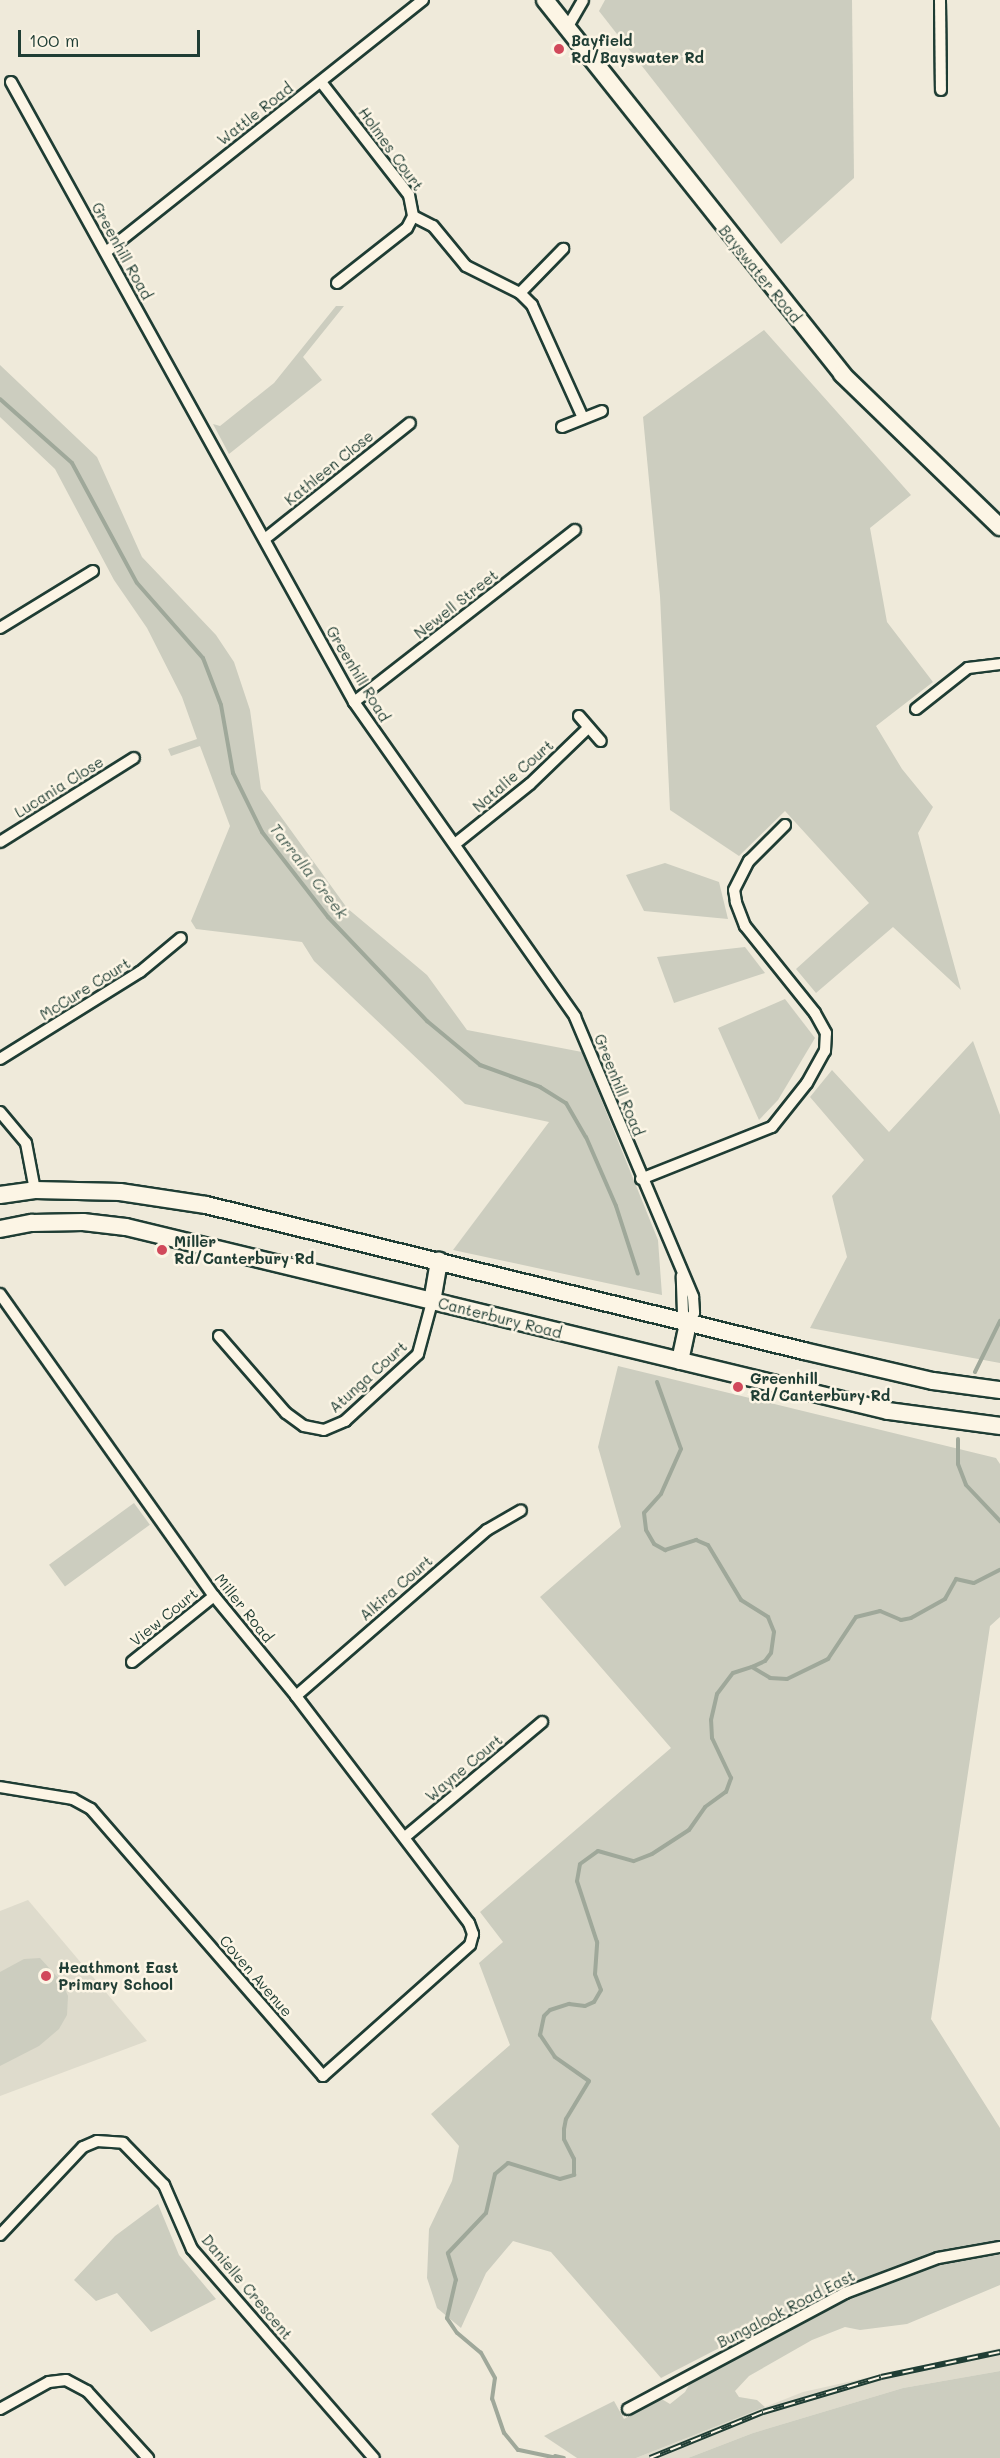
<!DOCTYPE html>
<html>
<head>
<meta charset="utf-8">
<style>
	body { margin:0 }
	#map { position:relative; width:1000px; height:2458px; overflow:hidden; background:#efeada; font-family:Mali,sans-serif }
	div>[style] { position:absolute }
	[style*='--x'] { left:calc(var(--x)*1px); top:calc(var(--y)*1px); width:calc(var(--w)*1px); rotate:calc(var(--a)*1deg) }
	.built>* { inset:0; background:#dedbcc }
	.green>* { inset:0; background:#cccdbf; transform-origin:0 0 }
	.stream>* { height:4px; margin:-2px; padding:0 2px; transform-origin:2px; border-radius:2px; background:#9fa89a }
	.roads { filter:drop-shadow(2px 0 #1f3d34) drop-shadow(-2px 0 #1f3d34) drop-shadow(0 2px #1f3d34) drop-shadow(0 -2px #1f3d34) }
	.minor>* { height:10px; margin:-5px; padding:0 5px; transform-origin:5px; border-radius:5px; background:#fcf5e5 }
	.primary>* { height:16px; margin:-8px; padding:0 8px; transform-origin:8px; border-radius:8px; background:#fcf5e5 }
	.rail>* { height:6px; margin-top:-3px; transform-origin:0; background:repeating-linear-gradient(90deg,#fcf5e5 0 11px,#1f3d34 0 22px); box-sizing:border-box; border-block:2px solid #1f3d34 }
	.dots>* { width:16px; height:16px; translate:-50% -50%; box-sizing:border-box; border:3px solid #fcf5e5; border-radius:50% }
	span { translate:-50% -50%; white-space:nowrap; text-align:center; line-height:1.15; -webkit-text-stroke:5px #fcf5e5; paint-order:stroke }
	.poi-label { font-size:15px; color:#1f3d34; font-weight:700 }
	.left { translate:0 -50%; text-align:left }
	.street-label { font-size:15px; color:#1f3d34 }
	.water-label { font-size:16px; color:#455d53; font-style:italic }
	.scale { position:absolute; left:18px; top:30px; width:182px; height:27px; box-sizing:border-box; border:3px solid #1f3d34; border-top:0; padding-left:8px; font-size:18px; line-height:21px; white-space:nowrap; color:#1f3d34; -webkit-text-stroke:4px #fcf5e5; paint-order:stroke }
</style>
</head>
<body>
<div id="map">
	<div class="built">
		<i style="clip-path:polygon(28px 1900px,147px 2041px,0 2096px,0 1911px)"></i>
		<i style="clip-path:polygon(1000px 2348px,1000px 2371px,903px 2388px,753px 2433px,688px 2458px,636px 2458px,803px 2392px)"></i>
	</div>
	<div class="green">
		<i style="clip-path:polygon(605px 0,852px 0,854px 178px,781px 244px,599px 11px)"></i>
		<i style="clip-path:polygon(336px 306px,344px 306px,303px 357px,322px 380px,229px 454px,213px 424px,220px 426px,274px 383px)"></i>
		<i style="clip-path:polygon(764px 330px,911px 495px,870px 528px,887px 622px,933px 682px,876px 726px,902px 769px,933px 807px,918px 833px,961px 990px,893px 927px,816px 993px,796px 969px,869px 903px,785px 811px,739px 856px,670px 810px,660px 596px,643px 417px)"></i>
		<i style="clip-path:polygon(0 365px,97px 457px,142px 557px,216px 635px,234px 662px,250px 710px,261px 789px,347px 908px,427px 975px,467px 1030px,582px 1052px,658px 1240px,662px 1295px,453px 1250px,549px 1122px,465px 1104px,314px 961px,302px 942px,196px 929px,191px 921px,230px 826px,200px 746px,171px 756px,168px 749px,197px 739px,182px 697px,147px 628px,114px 580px,55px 469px,0 417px)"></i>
		<i style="clip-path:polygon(665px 863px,719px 882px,728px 919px,644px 911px,626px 875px)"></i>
		<i style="clip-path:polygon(745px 947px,765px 973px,674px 1003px,657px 957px)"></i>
		<i style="clip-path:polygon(785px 999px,815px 1038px,778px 1100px,759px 1120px,718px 1028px)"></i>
		<i style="clip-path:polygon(973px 1041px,1000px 1115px,1000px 1363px,810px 1328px,847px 1257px,832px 1196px,864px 1160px,810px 1097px,832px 1070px,889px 1132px)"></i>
		<i style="clip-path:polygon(618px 1366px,996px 1458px,1000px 1464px,1000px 1617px,990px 1626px,931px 2019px,1000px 2128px,1000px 2240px,914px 2260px,828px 2292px,661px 2378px,551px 2252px,513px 2241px,486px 2273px,461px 2328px,437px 2308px,427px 2278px,429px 2229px,452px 2181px,459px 2146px,431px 2114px,510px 2045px,479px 1963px,503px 1942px,480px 1912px,671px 1748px,540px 1597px,621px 1527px,598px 1447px)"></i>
		<i style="left:134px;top:1503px;width:27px;height:105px;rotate:54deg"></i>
		<i style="clip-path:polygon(40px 1958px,62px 1982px,68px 1996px,67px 2015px,59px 2029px,39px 2046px,0 2066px,0 1972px,24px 1959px)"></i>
		<i style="clip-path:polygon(158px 2204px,179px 2255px,216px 2299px,151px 2332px,117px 2293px,96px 2301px,74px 2280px,115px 2236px)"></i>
		<i style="clip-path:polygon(1000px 2255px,1000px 2285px,907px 2324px,860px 2330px,845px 2327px,812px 2340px,749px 2376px,735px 2391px,739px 2397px,757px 2400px,765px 2407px,636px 2458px,577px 2458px,544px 2436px,614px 2401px,624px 2419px,660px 2398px,670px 2404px,685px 2392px,693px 2378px,791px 2325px,940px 2261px)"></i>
		<i style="clip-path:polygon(1000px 2371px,1000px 2458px,688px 2458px,753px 2433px,903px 2388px)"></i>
	</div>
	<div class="stream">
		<i style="--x:0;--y:399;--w:96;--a:41.6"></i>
		<i style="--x:72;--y:463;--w:136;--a:61.6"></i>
		<i style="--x:137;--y:583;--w:100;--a:48.7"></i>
		<i style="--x:203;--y:658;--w:50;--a:69"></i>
		<i style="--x:221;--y:705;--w:69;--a:80"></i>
		<i style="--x:233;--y:773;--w:66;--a:63.8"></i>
		<i style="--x:262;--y:832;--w:108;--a:52.2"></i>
		<i style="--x:328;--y:917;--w:144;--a:46.4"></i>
		<i style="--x:427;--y:1021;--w:69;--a:39.7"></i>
		<i style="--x:480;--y:1065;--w:64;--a:20.1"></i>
		<i style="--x:540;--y:1087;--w:31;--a:32"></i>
		<i style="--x:566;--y:1103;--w:39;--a:60"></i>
		<i style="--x:586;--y:1137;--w:75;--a:66.5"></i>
		<i style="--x:616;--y:1206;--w:71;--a:72.1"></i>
		<i style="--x:975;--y:1372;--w:57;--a:-63.9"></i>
		<i style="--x:657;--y:1382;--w:71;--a:70.3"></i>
		<i style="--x:681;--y:1449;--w:49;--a:114"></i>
		<i style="--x:661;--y:1494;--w:25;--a:132"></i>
		<i style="--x:644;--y:1513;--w:17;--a:83"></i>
		<i style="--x:646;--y:1530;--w:16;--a:60"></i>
		<i style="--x:654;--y:1544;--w:13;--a:29"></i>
		<i style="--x:665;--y:1550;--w:33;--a:-18"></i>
		<i style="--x:696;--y:1540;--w:13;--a:23"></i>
		<i style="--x:708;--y:1545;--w:64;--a:59"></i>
		<i style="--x:741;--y:1600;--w:32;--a:32"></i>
		<i style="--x:768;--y:1617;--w:16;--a:68"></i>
		<i style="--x:774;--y:1632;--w:21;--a:98"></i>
		<i style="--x:771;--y:1653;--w:10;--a:127"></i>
		<i style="--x:765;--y:1661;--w:14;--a:155"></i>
		<i style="--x:958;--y:1439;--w:25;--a:90"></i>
		<i style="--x:958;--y:1464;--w:22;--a:69"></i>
		<i style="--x:966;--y:1485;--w:50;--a:46.6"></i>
		<i style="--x:555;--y:2456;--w:9;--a:13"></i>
		<i style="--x:557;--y:2458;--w:40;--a:-168"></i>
		<i style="--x:518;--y:2450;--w:22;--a:-129"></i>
		<i style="--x:504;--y:2433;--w:36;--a:-109"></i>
		<i style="--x:492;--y:2399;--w:21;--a:-82"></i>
		<i style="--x:495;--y:2378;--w:29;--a:-119"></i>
		<i style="--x:481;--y:2353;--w:31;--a:-140"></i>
		<i style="--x:457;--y:2333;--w:18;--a:-124"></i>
		<i style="--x:447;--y:2318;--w:39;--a:-77"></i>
		<i style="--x:456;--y:2280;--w:28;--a:-107"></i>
		<i style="--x:448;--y:2253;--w:55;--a:-46.5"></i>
		<i style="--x:486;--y:2213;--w:40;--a:-77"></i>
		<i style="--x:495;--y:2174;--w:17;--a:-40"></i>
		<i style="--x:508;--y:2163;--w:54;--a:17.1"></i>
		<i style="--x:560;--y:2179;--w:15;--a:-16"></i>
		<i style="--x:574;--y:2175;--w:16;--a:-90"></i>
		<i style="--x:574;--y:2159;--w:22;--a:-117"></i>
		<i style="--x:564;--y:2139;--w:10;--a:-90"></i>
		<i style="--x:564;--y:2129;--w:10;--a:-79"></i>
		<i style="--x:566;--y:2119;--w:44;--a:-58.8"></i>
		<i style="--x:589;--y:2081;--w:42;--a:-144.8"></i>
		<i style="--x:555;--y:2057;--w:27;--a:-124"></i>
		<i style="--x:540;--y:2035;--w:19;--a:-78"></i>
		<i style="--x:544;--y:2016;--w:8;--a:-45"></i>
		<i style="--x:550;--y:2010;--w:20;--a:-18"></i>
		<i style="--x:569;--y:2004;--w:16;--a:7"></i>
		<i style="--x:585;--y:2006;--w:10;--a:-24"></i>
		<i style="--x:594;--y:2002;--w:14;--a:-60"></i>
		<i style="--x:601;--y:1990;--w:17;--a:-111"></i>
		<i style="--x:595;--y:1974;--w:32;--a:-86"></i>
		<i style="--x:597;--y:1942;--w:64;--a:-108.2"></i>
		<i style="--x:577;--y:1881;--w:17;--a:-80"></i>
		<i style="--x:580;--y:1864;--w:22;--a:-36"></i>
		<i style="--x:598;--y:1851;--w:37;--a:16"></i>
		<i style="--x:634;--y:1861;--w:19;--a:-21"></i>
		<i style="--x:652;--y:1854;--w:44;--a:-33"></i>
		<i style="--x:689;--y:1830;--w:28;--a:-55"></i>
		<i style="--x:705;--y:1807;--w:26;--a:-36"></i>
		<i style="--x:726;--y:1792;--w:15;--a:-70"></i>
		<i style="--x:731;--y:1778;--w:44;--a:-115.4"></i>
		<i style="--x:712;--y:1738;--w:18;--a:-93"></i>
		<i style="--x:711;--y:1720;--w:27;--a:-77"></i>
		<i style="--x:717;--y:1694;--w:26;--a:-53"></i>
		<i style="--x:733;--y:1673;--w:20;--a:-18"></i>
		<i style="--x:752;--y:1667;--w:21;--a:31"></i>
		<i style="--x:770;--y:1678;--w:17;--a:3"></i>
		<i style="--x:787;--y:1679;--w:46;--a:-26"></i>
		<i style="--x:828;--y:1659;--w:50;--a:-56.3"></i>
		<i style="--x:856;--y:1617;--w:25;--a:-14"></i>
		<i style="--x:880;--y:1611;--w:23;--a:23"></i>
		<i style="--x:901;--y:1620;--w:10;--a:-11"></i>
		<i style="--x:911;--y:1618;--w:39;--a:-29"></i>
		<i style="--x:945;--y:1599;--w:23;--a:-61"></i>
		<i style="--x:956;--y:1579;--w:18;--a:13"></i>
		<i style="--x:974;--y:1583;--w:29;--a:-27"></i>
	</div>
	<div class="roads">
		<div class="minor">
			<i style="--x:940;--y:0;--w:90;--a:89.4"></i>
			<i style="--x:567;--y:28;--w:32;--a:-60"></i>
			<i style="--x:11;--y:82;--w:709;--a:61.05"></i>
			<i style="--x:354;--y:702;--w:385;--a:54.9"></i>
			<i style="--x:575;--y:1017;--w:304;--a:67.1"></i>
			<i style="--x:693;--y:1297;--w:16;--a:86"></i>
			<i style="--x:694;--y:1313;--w:11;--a:124"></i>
			<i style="--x:688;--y:1322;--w:10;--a:-119"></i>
			<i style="--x:683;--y:1313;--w:37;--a:-92"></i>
			<i style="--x:321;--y:82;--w:143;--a:52.1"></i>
			<i style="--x:409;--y:195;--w:21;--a:79"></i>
			<i style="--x:413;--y:216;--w:22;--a:27"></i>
			<i style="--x:433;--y:226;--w:52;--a:50.5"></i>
			<i style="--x:466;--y:266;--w:60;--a:26.6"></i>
			<i style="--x:520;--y:293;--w:17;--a:45"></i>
			<i style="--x:532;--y:305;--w:124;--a:65.7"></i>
			<i style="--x:106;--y:252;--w:405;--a:-38.5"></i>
			<i style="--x:337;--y:283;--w:89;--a:-38.2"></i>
			<i style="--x:407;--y:228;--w:13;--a:-63"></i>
			<i style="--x:520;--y:293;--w:62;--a:-45.7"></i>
			<i style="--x:562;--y:427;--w:43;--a:-21.8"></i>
			<i style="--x:266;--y:538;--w:184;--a:-38.6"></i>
			<i style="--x:0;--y:628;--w:109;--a:-31.5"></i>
			<i style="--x:354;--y:702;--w:280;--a:-37.9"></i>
			<i style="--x:916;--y:709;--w:66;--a:-38.3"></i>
			<i style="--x:968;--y:668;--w:32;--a:-7"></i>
			<i style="--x:579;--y:716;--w:33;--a:49"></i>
			<i style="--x:0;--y:842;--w:158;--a:-32.1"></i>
			<i style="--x:455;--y:844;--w:96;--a:-38.7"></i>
			<i style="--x:530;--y:784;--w:81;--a:-44"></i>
			<i style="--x:0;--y:1059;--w:165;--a:-31.9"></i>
			<i style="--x:140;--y:972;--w:53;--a:-39.7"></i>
			<i style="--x:0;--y:1112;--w:40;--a:50"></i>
			<i style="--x:26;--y:1143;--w:48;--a:79.2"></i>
			<i style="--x:641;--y:1179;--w:141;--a:-21.7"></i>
			<i style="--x:772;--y:1127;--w:56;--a:-51.5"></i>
			<i style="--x:807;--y:1083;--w:37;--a:-61"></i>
			<i style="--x:825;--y:1051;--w:18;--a:-87"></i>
			<i style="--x:826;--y:1033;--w:23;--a:-119"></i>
			<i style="--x:815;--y:1013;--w:112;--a:-128.8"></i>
			<i style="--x:745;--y:926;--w:26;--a:-111"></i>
			<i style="--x:736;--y:902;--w:12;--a:-99"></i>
			<i style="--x:734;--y:890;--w:33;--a:-63"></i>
			<i style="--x:749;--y:861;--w:51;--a:-45"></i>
			<i style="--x:0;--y:1294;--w:370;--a:54.7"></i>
			<i style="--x:214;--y:1596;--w:129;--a:50.6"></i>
			<i style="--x:296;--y:1696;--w:285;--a:52.7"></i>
			<i style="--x:469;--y:1923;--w:12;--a:70"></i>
			<i style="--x:473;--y:1934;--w:11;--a:105"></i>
			<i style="--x:470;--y:1945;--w:197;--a:138.3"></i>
			<i style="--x:323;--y:2076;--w:354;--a:-131"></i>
			<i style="--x:91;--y:1809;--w:21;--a:-151"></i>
			<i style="--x:73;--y:1799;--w:74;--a:-170.7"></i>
			<i style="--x:219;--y:1336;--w:102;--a:49"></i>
			<i style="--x:286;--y:1413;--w:22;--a:36"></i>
			<i style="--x:304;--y:1426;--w:20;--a:11"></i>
			<i style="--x:324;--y:1430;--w:23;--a:-23"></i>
			<i style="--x:345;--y:1421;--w:99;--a:-42.5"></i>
			<i style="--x:418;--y:1354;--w:54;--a:-74.9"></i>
			<i style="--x:132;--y:1662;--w:105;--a:-38.8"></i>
			<i style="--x:296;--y:1696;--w:253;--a:-41"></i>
			<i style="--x:487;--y:1530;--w:39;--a:-30"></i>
			<i style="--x:405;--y:1837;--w:179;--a:-40"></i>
			<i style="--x:0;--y:2235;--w:121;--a:-46.7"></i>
			<i style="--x:83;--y:2147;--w:15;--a:-23"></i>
			<i style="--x:97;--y:2141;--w:26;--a:4"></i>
			<i style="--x:123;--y:2143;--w:59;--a:45.7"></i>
			<i style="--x:164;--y:2185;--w:70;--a:66.4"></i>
			<i style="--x:192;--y:2249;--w:277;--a:49"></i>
			<i style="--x:0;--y:2409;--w:56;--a:-28.9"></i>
			<i style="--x:49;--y:2382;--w:17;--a:-7"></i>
			<i style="--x:66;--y:2380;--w:24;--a:28"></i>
			<i style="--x:87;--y:2391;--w:91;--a:47.7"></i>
			<i style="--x:628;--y:2409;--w:246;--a:-28.1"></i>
			<i style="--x:845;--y:2293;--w:99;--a:-20.6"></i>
			<i style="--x:938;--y:2258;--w:63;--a:-10.1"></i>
		</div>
		<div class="primary">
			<i style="--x:545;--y:0;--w:478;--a:51.5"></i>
			<i style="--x:842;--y:374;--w:220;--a:44.1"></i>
			<i style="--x:0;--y:1195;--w:35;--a:-8"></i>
			<i style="--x:35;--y:1190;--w:85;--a:1.3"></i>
			<i style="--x:120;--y:1192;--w:87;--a:8.6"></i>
			<i style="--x:206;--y:1205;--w:616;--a:13.72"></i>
			<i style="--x:804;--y:1351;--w:132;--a:13.1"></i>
			<i style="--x:933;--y:1381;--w:68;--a:7.7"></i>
			<i style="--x:0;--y:1229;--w:33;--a:-11"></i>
			<i style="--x:32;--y:1223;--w:51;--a:-1.1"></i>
			<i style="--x:83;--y:1222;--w:43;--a:6.6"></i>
			<i style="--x:126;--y:1227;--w:784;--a:13.58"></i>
			<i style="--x:888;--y:1411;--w:113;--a:7.6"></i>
			<i style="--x:432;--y:1302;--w:42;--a:-80.3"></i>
			<i style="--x:680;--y:1361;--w:40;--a:-78"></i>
		</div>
	</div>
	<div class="rail">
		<i style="--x:650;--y:2458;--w:122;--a:-22.2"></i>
		<i style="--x:763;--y:2412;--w:123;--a:-16.5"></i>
		<i style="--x:881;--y:2377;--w:122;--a:-11.9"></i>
	</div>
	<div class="dots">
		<i style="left:559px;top:49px;background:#d1495b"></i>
		<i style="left:162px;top:1250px;background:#d1495b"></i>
		<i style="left:738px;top:1387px;background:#d1495b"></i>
		<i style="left:46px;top:1976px;background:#d1495b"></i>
	</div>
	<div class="poi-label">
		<span class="left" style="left:571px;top:49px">Bayfield<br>Rd/Bayswater Rd</span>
		<span class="left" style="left:174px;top:1250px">Miller<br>Rd/Canterbury Rd</span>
		<span class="left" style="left:750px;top:1387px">Greenhill<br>Rd/Canterbury Rd</span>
		<span class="left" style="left:58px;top:1976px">Heathmont East<br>Primary School</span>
	</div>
	<div class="street-label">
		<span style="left:255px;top:114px;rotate:-38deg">Wattle Road</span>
		<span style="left:391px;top:149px;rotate:54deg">Holmes Court</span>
		<span style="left:122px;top:251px;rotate:61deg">Greenhill Road</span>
		<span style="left:760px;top:274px;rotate:51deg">Bayswater Road</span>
		<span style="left:329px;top:468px;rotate:-39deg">Kathleen Close</span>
		<span style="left:456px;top:604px;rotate:-38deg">Newell Street</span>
		<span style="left:358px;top:674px;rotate:59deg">Greenhill Road</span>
		<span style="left:513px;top:776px;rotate:-41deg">Natalie Court</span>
		<span style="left:59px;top:787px;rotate:-32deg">Lucania Close</span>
		<span style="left:85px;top:989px;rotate:-32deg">McCure Court</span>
		<span style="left:619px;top:1085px;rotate:68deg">Greenhill Road</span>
		<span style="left:500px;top:1318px;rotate:14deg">Canterbury Road</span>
		<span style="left:368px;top:1377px;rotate:-42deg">Atunga Court</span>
		<span style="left:396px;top:1588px;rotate:-41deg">Alkira Court</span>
		<span style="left:244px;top:1608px;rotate:51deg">Miller Road</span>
		<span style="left:164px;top:1617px;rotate:-39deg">View Court</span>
		<span style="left:464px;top:1768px;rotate:-40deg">Wayne Court</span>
		<span style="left:256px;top:1976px;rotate:49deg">Coven Avenue</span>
		<span style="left:247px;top:2287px;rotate:50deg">Danielle Crescent</span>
		<span style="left:786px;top:2309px;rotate:-27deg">Bungalook Road East</span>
	</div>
	<div class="water-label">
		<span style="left:309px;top:871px;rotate:52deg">Tarralla Creek</span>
	</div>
	<div class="scale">100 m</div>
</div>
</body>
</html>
